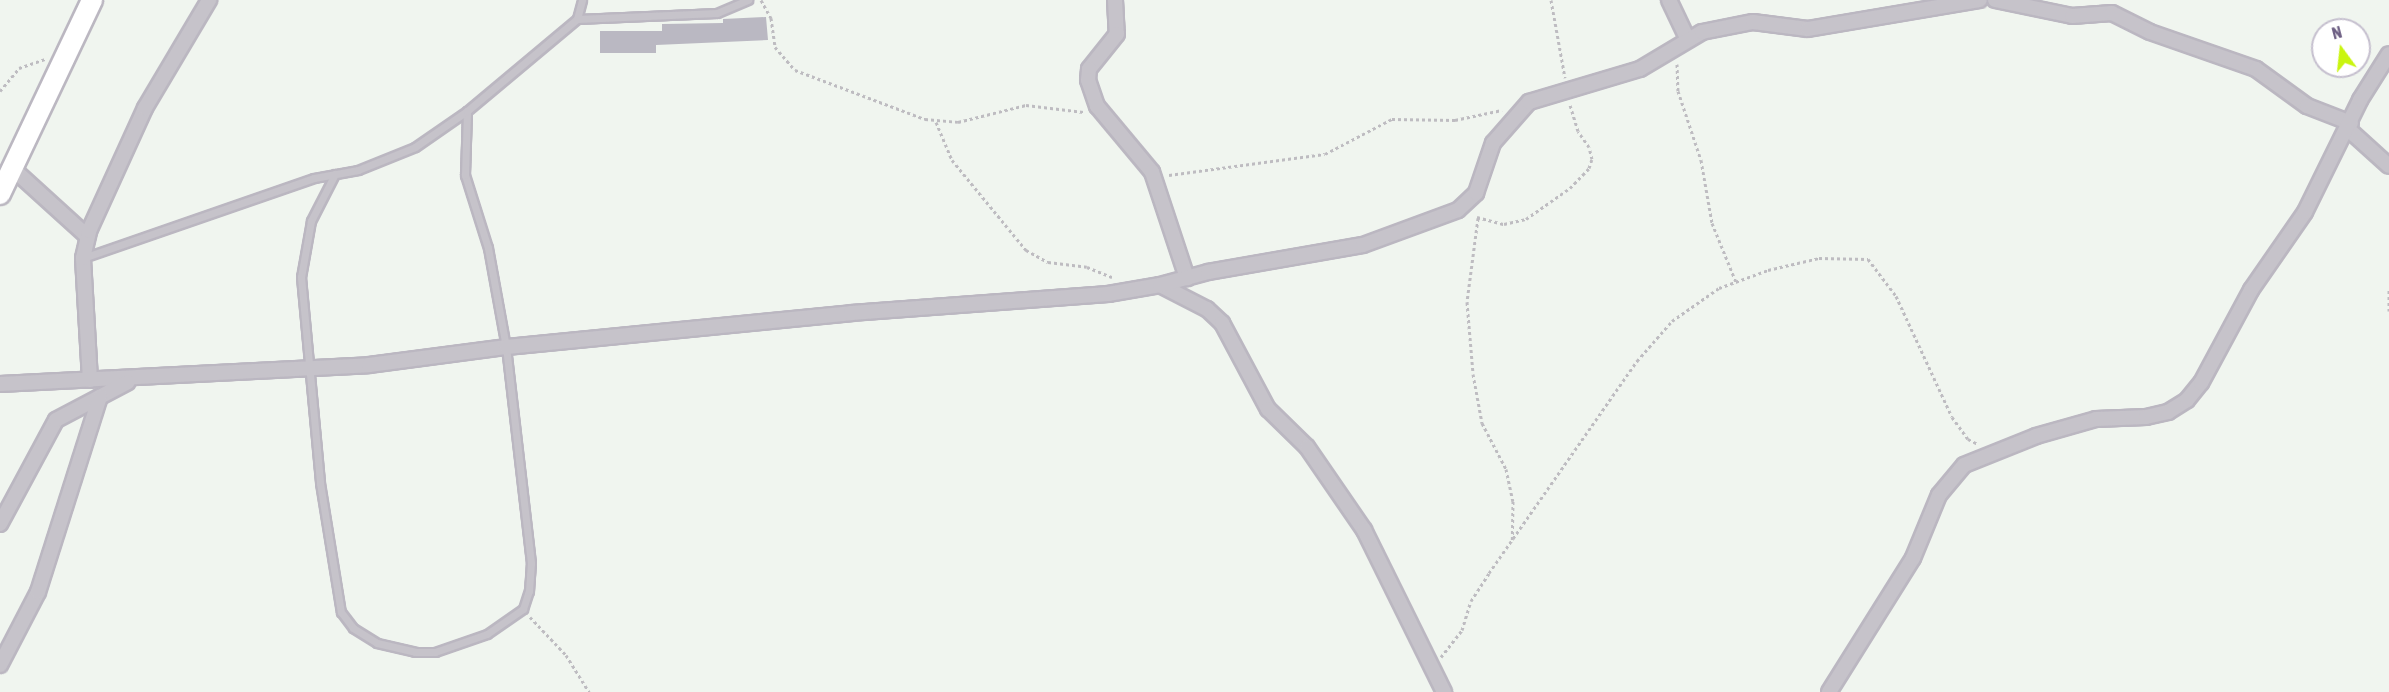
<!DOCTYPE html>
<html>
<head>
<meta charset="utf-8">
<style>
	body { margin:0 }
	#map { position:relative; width:2389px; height:692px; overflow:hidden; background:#f0f5ef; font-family:"Asap Condensed",sans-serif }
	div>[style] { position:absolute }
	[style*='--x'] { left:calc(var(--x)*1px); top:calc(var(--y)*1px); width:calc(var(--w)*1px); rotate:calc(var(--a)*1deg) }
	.building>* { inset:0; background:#bab8c2 }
	.path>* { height:3px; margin-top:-1.5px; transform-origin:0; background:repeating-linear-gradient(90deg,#bebcc1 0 3px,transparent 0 6px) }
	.roads { filter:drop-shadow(2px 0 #bbb7c1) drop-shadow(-2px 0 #bbb7c1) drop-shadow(0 2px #bbb7c1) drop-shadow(0 -2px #bbb7c1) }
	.lane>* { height:7px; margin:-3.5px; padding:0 3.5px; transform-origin:3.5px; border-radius:3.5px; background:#c6c3ca }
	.street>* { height:14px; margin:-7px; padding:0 7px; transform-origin:7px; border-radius:7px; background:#c6c3ca }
	.secondary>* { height:20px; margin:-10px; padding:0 10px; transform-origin:10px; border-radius:10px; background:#fff }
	span { translate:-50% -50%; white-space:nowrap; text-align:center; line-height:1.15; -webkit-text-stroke:6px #fff; paint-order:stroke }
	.north { position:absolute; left:2311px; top:18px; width:60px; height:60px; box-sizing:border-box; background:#fff; border:2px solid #c5bfce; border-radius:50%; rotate:345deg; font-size:16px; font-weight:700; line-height:24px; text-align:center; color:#6e6084 }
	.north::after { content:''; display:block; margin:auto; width:21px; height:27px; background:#c9f50f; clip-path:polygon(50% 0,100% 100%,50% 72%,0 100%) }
</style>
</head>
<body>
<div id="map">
	<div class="building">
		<i style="clip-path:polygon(766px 17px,768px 40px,656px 45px,656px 53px,600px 53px,600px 31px,662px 31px,662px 24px,723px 23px,723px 19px)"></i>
	</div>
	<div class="path">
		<i style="--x:761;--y:0;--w:21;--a:61"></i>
		<i style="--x:771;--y:18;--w:29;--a:82"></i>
		<i style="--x:775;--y:47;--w:30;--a:49"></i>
		<i style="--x:795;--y:70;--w:139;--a:20.7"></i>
		<i style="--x:925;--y:119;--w:33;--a:5"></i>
		<i style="--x:958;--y:122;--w:70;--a:-14"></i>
		<i style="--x:1026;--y:105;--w:58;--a:6.9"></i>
		<i style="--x:1551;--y:0;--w:79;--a:79.8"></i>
		<i style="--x:1677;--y:64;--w:27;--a:88"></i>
		<i style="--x:1678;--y:91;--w:73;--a:71.6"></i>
		<i style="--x:1701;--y:160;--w:64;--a:80.1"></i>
		<i style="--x:1712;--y:223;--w:64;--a:67.9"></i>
		<i style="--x:0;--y:91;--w:30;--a:-50"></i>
		<i style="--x:19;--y:68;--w:28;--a:-19"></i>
		<i style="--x:936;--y:122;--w:41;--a:67.2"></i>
		<i style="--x:952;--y:160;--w:117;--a:50.6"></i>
		<i style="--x:1026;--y:250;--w:25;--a:29"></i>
		<i style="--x:1048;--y:262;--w:39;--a:7"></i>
		<i style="--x:1087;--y:267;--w:27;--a:22"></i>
		<i style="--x:1169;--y:175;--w:157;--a:-7.7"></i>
		<i style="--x:1325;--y:154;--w:76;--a:-27.6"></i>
		<i style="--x:1392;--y:119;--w:63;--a:0.9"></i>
		<i style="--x:1455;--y:120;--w:48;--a:-12"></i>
		<i style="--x:1477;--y:217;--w:28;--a:15"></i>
		<i style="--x:1504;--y:224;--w:23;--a:-13"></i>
		<i style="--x:1526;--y:219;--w:54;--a:-35.2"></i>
		<i style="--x:1570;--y:188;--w:28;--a:-46"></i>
		<i style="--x:1589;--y:168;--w:9;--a:-72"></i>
		<i style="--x:1592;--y:159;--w:12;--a:-104"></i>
		<i style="--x:1589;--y:147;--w:19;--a:-125"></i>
		<i style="--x:1578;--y:131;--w:27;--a:-107"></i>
		<i style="--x:1478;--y:218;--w:85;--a:97.5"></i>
		<i style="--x:1467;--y:302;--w:72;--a:85.2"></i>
		<i style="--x:1473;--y:374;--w:50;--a:79.6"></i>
		<i style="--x:1482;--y:423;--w:52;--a:62.4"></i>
		<i style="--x:1506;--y:469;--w:33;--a:78"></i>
		<i style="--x:1513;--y:501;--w:39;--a:91"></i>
		<i style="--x:2389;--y:290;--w:21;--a:90"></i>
		<i style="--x:530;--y:617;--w:52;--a:46.5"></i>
		<i style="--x:566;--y:655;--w:44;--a:58.1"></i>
		<i style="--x:1441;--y:657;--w:34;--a:-52"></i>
		<i style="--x:1462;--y:630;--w:30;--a:-73"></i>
		<i style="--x:1471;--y:601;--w:33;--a:-57"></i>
		<i style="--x:1489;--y:573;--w:259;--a:-55.1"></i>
		<i style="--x:1637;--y:361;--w:53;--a:-48.8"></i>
		<i style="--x:1672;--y:321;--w:57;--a:-35.1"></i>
		<i style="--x:1719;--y:288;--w:52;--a:-20.2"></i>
		<i style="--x:1768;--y:270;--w:52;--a:-13.2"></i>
		<i style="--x:1819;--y:258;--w:49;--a:1.2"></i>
		<i style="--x:1868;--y:259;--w:46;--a:52.9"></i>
		<i style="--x:1896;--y:296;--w:133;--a:65.2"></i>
		<i style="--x:1952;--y:417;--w:27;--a:54"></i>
		<i style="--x:1968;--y:439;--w:11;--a:27"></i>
	</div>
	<div class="roads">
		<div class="lane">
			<i style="--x:577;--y:19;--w:140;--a:-2.5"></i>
			<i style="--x:717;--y:13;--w:34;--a:-23"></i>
			<i style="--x:335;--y:174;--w:53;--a:117.1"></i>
			<i style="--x:311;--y:221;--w:57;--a:100.1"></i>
			<i style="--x:301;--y:277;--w:207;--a:84.7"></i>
			<i style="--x:320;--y:483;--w:131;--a:80.8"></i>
			<i style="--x:341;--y:612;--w:20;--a:53"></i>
			<i style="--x:353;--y:628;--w:28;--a:32"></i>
			<i style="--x:377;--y:643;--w:39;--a:13"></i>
			<i style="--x:415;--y:652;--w:20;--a:0"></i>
			<i style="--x:435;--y:652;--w:55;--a:-19.1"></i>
			<i style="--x:487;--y:634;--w:44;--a:-34.8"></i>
			<i style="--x:523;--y:609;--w:19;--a:-72"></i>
			<i style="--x:529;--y:591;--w:28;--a:-86"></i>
			<i style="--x:531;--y:563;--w:217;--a:-96.6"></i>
			<i style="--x:506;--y:347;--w:101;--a:-100.3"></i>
			<i style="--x:488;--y:248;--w:77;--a:-107.5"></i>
			<i style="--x:465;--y:175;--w:64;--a:-88.2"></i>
			<i style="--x:83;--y:258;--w:244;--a:-19.1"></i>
			<i style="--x:314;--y:178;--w:45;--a:-10.3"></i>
			<i style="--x:358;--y:170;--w:61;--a:-22"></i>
			<i style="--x:415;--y:147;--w:63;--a:-34.7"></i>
			<i style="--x:467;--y:111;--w:143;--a:-39.9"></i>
			<i style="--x:577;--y:19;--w:20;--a:-75"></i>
		</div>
		<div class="street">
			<i style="--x:1115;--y:0;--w:34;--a:87"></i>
			<i style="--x:1117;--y:34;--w:45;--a:128.7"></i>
			<i style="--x:1089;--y:69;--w:11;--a:95"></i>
			<i style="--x:1088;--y:80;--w:28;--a:71"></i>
			<i style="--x:1097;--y:106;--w:86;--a:50.2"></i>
			<i style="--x:1152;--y:172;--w:112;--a:71.7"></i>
			<i style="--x:1669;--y:0;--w:44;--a:64.6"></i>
			<i style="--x:1995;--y:0;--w:79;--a:11.7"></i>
			<i style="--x:2072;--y:16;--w:40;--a:-4.3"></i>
			<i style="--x:2112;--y:13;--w:42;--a:26.6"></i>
			<i style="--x:2150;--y:32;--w:112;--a:19.2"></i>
			<i style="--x:2256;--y:69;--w:63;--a:36"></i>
			<i style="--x:2307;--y:106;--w:47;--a:21.1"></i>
			<i style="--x:2348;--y:129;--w:55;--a:42.1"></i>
			<i style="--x:12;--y:168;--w:101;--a:42.2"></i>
			<i style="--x:1160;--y:285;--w:53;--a:27.1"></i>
			<i style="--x:1207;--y:309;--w:21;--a:43"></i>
			<i style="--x:1222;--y:323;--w:98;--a:61.9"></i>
			<i style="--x:1268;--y:409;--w:54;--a:44.3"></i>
			<i style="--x:1307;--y:447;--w:101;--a:55.5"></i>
			<i style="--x:1364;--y:530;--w:181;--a:63.7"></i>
			<i style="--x:90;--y:380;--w:122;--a:-93.3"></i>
			<i style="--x:83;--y:258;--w:28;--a:-77"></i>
			<i style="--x:89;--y:231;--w:135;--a:-65.5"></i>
			<i style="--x:145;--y:108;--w:126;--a:-59.3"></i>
			<i style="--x:0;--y:384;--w:369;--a:-2.9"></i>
			<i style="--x:369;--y:365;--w:138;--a:-7.5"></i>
			<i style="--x:506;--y:347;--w:347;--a:-5.6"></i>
			<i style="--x:851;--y:313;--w:258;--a:-4.2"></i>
			<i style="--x:1108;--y:294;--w:53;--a:-9.8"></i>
			<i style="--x:1160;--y:285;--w:50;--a:-15.2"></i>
			<i style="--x:1208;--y:272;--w:157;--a:-9.9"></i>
			<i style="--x:1363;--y:245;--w:101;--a:-20.2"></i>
			<i style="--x:1458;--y:210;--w:25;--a:-43"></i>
			<i style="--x:1476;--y:193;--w:53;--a:-71.2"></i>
			<i style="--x:1493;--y:143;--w:55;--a:-48.7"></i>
			<i style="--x:1529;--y:102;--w:116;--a:-16.6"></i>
			<i style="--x:1640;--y:69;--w:72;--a:-30.8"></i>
			<i style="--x:1702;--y:32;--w:52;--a:-11.1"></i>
			<i style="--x:1753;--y:22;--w:55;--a:7.3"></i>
			<i style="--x:1808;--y:29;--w:174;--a:-9.6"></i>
			<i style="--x:0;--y:524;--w:118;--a:-61.7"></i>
			<i style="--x:56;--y:420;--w:81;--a:-27.8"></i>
			<i style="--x:0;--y:665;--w:82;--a:-62.5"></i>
			<i style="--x:38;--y:592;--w:205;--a:-72.4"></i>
			<i style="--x:1829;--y:692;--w:158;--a:-57.9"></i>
			<i style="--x:1913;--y:558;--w:68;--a:-67.6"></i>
			<i style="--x:1939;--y:495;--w:39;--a:-50"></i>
			<i style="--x:1964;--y:465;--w:78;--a:-21.9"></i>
			<i style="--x:2036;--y:436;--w:62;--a:-15.8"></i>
			<i style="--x:2096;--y:419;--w:50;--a:-2.3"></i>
			<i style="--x:2146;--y:417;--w:23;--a:-13"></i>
			<i style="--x:2168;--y:412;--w:22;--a:-32"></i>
			<i style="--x:2187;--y:400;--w:22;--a:-51"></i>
			<i style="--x:2201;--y:383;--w:106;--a:-61.7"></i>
			<i style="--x:2251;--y:290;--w:95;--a:-55.3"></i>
			<i style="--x:2305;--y:212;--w:125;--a:-63.8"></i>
			<i style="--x:2360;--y:100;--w:54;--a:-57.8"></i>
		</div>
		<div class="secondary">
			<i style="--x:0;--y:194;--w:215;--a:-64.6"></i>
		</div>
	</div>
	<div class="north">N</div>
</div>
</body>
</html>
